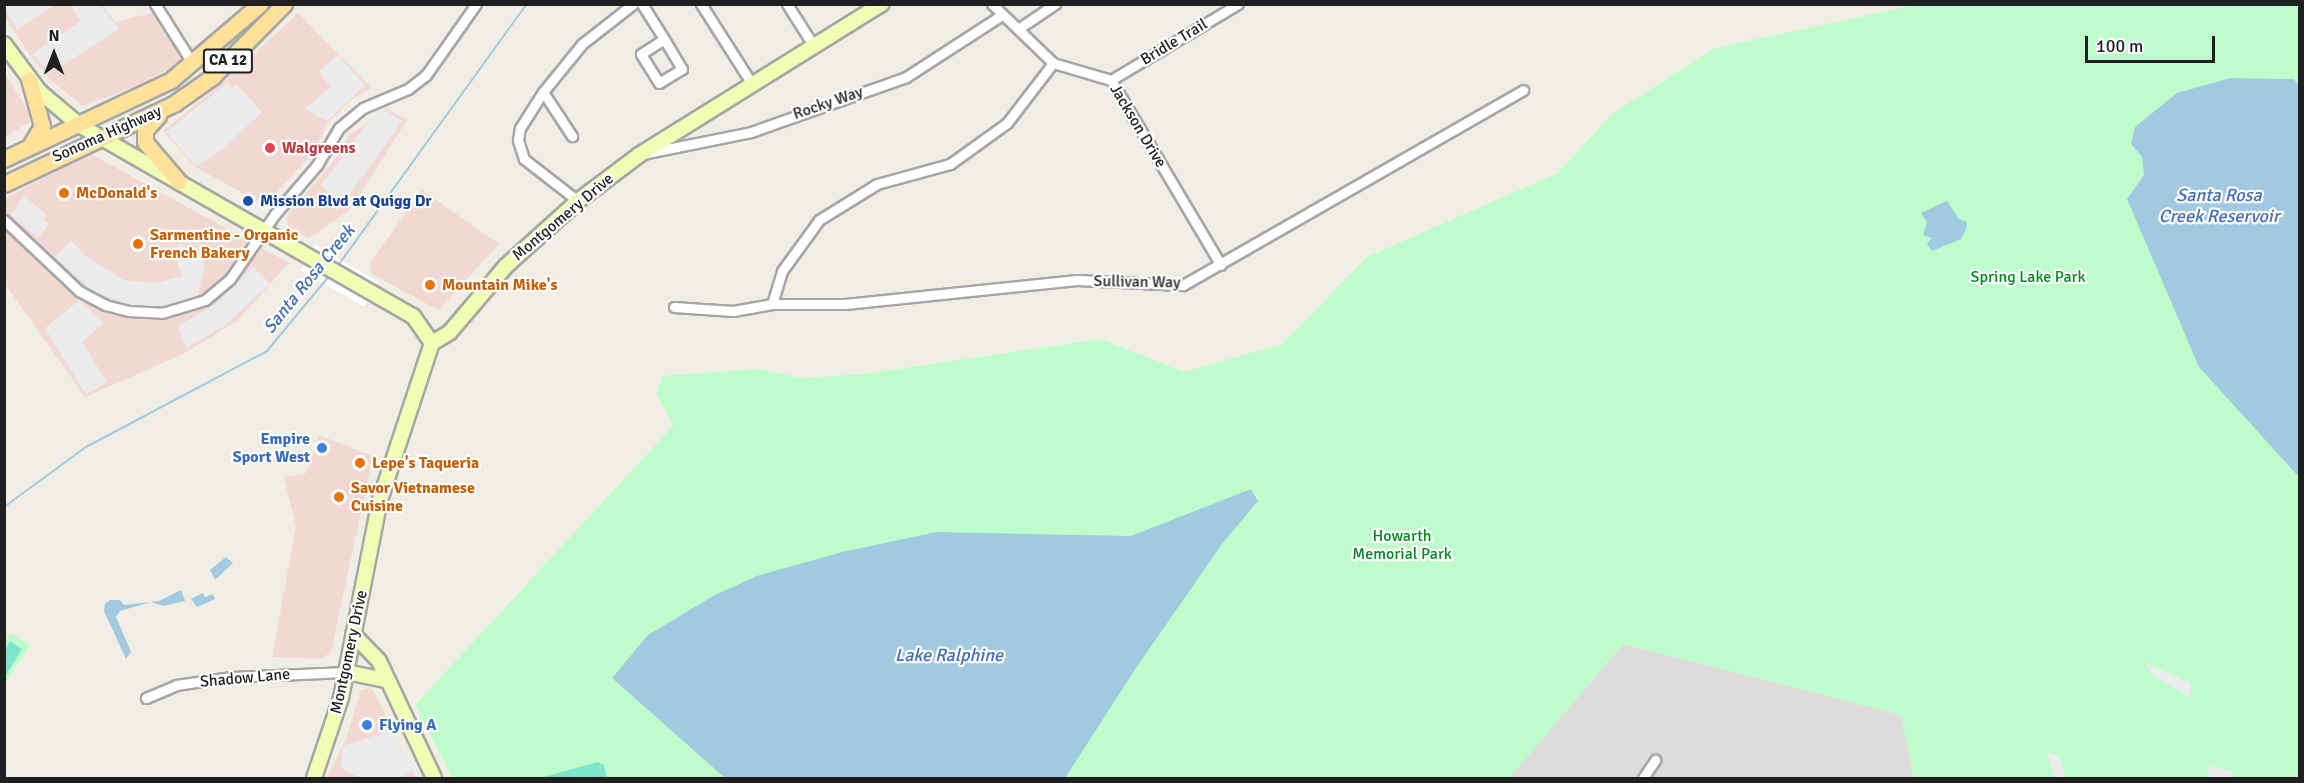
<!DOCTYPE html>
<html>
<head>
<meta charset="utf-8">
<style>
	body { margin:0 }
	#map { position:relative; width:2304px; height:783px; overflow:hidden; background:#f0eee4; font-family:Signika,sans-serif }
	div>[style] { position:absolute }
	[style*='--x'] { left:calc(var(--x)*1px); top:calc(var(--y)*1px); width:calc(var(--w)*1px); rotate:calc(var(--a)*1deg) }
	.residential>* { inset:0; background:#dddcdb }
	.commercial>* { inset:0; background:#f2d8d2 }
	.park>* { inset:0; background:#befdcb }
	.pitch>* { inset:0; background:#7ce5cb }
	.parking>* { inset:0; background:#ebebeb }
	.water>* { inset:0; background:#a1cae1 }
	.pier>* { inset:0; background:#fff; transform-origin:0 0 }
	.stream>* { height:2px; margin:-1px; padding:0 1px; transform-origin:1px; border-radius:1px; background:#a1cae1 }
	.roads { filter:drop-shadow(2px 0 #a6a6a6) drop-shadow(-2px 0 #a6a6a6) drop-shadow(0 2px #a6a6a6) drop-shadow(0 -2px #a6a6a6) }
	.street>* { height:9px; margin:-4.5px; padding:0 4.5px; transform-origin:4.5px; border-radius:4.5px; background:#fff }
	.secondary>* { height:14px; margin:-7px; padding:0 7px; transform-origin:7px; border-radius:7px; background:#f0feb4 }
	.primary>* { height:15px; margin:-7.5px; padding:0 7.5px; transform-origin:7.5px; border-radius:7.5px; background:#ffe19a }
	.dots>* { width:16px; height:16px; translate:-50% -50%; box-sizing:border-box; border:3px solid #fff; border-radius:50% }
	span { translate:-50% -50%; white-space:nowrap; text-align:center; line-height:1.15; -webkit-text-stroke:4.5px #fff; paint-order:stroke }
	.shield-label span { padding:2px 4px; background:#fff; border:2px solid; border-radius:4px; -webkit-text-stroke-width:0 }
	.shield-label { font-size:15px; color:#1f1f1f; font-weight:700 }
	.street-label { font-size:16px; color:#1f1f1f }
	.health-label { font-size:16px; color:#be3a42; font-weight:700 }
	.left { translate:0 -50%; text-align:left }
	.food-label { font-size:16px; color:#c56008; font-weight:700 }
	.transit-label { font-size:16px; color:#164399; font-weight:700 }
	.park-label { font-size:16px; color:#038620 }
	.shop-label { font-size:16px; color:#366cbe; font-weight:700 }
	.right { translate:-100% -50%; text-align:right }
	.water-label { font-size:18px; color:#436db6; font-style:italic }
	.frame { position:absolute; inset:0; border:6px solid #1f1f1f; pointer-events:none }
	.north { position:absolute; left:24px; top:24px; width:60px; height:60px; -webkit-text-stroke:4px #fff; paint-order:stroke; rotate:0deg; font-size:16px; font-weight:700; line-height:24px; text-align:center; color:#1f1f1f }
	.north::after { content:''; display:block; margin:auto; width:21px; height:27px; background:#1f1f1f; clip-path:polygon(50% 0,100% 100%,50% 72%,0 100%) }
	.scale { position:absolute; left:2085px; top:36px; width:130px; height:27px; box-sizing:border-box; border:3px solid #1f1f1f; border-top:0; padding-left:8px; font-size:18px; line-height:21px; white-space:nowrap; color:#1f1f1f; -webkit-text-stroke:4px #fff; paint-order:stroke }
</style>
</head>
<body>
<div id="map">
	<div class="residential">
		<i style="clip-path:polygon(1623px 644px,1902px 715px,1914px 778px,1509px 778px)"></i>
	</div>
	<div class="commercial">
		<i style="clip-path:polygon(4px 5px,102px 5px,115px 22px,152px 13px,183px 61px,139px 85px,83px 106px,51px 81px,29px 54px,5px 17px)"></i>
		<i style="clip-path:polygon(298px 13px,372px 88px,352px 99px,328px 123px,313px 153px,271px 199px,260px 202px,195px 167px,163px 131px,227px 79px)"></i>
		<i style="clip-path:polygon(5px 74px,31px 115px,29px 122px,5px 138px)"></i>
		<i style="clip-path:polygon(387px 109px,407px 120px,350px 210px,309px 238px,288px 228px,287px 216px,336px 158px,349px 135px)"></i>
		<i style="clip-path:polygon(89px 153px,289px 263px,237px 321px,183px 354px,85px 397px,5px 284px,4px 199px)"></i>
		<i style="clip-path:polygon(422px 190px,499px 244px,438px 310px,372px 274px,370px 263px)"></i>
		<i style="clip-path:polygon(319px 435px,373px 456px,331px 652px,321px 659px,272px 657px,296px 527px,284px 477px,306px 473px)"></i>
		<i style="clip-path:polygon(370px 688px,374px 691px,416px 778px,327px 778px,346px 739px,361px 690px)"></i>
	</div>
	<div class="park">
		<i style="clip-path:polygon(1915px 5px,2299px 5px,2299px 778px,1914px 778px,1901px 715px,1623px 644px,1509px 778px,452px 778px,415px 705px,674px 425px,656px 394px,662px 376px,759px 369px,801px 378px,865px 374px,1101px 339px,1184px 372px,1282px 344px,1367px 257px,1558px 173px,1612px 114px,1715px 48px)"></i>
		<i style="clip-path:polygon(11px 633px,30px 645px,5px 684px,4px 642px)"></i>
	</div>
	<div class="pitch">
		<i style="clip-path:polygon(10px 641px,22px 649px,6px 675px,5px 650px)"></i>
		<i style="clip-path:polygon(598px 762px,604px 765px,607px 778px,540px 778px)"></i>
	</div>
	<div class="parking">
		<i style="clip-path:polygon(4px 5px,5px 4px,54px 5px,17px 30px)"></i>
		<i style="clip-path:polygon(70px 5px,100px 5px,119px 29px,50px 73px,32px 54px,81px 21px)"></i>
		<i style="clip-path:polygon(338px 55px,365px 85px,327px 121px,305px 109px,331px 87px,318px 72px)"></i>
		<i style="clip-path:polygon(227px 83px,232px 87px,236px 84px,262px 112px,222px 150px,196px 166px,166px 132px)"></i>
		<i style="clip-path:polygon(387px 111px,402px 121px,343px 204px,321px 185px,372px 117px)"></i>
		<i style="clip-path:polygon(24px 196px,46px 214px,44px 220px,49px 224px,38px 238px,11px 215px)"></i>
		<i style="clip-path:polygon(71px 240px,84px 255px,126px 281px,158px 283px,182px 276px,177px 261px,181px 256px,175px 249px,181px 243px,193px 256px,199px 254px,205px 267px,197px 296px,180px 303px,142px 309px,94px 292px,55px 257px)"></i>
		<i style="clip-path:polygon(253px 267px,270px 283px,226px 325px,186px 348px,178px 326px,217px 303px)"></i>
		<i style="clip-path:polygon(80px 300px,104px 323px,82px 342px,107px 382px,86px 395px,45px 328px)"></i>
		<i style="clip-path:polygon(2144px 662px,2190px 683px,2191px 698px,2151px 674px)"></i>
		<i style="clip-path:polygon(392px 730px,413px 769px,402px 778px,360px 778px,341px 768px,343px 746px)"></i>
		<i style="clip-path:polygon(2047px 752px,2060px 757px,2066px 778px,2054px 778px)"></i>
		<i style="clip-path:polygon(2206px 766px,2232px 771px,2235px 778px,2211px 778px)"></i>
	</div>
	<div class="water">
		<i style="clip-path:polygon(2230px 78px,2294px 79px,2299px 86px,2299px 477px,2199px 367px,2127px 199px,2144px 175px,2142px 157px,2131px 144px,2135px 127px,2177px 93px)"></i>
		<i style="clip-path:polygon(1947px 201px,1959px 219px,1967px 222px,1966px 229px,1961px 239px,1932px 251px,1927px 244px,1932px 238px,1923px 235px,1927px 222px,1921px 213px)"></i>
		<i style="clip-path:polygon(1251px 489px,1258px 501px,1222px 544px,1136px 668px,1065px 778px,725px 778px,612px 678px,648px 635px,713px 596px,757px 576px,842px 552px,937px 532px,1131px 536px)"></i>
		<i style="clip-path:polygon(226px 557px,233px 563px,215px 580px,210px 570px)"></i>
		<i style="clip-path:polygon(181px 590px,185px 601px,163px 606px,151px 602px,120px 611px,116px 617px,131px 652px,126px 659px,104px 611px,105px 604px,110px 600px,120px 600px,124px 605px,159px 601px)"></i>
		<i style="clip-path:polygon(203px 593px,205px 597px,213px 594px,215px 599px,197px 607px,191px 599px)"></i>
	</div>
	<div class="pier">
		<i style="left:315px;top:245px;width:73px;height:29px;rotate:30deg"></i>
	</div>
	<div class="stream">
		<i style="--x:337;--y:267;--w:324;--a:-54.2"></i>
		<i style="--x:4;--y:507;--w:102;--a:-36.2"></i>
		<i style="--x:86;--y:447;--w:205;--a:-27.9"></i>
		<i style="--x:267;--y:351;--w:97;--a:-50.4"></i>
	</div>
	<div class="roads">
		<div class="street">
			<i style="--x:155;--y:4;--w:71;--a:57.7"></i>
			<i style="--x:642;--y:4;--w:41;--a:57.8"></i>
			<i style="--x:664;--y:39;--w:35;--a:59"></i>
			<i style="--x:682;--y:69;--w:27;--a:149"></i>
			<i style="--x:659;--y:83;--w:34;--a:-122"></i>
			<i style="--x:641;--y:54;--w:27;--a:-33"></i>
			<i style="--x:701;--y:4;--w:95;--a:57.5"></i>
			<i style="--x:787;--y:4;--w:49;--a:57.6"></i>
			<i style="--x:992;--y:4;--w:85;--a:44"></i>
			<i style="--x:1053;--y:63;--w:60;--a:16.3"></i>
			<i style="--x:1111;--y:80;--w:215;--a:59.3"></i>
			<i style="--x:1018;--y:29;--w:45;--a:-34"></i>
			<i style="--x:1111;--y:80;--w:148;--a:-30.9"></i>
			<i style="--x:543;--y:92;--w:53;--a:56.6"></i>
			<i style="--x:647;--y:153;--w:106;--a:-11.4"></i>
			<i style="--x:751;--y:132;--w:164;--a:-19.5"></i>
			<i style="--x:906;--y:77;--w:114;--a:-32.9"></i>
			<i style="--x:578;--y:201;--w:68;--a:-142.1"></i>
			<i style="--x:524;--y:159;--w:20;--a:-108"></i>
			<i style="--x:518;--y:140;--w:12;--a:-81"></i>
			<i style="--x:520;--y:128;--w:43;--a:-57.4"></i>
			<i style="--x:543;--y:92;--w:62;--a:-50.9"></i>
			<i style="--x:582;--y:44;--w:65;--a:-38.1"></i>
			<i style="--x:4;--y:220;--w:103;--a:43.4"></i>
			<i style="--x:79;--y:291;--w:30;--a:28"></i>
			<i style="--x:105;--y:305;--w:25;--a:14"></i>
			<i style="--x:129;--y:311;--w:33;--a:3"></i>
			<i style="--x:162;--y:313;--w:45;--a:-16.8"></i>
			<i style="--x:205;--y:300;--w:33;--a:-40"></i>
			<i style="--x:230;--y:279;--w:79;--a:-55.3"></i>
			<i style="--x:275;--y:214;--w:65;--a:-49.4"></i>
			<i style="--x:317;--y:165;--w:43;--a:-59.3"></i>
			<i style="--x:339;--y:128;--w:31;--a:-40"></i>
			<i style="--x:363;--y:108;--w:49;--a:-22.9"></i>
			<i style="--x:408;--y:89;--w:23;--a:-38"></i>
			<i style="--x:426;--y:75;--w:87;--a:-54.8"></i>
			<i style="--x:772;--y:304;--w:34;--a:-73"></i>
			<i style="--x:782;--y:271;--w:63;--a:-54"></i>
			<i style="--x:819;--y:220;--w:68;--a:-31.8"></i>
			<i style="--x:877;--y:184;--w:76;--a:-15.3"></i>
			<i style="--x:950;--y:164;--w:70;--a:-35.7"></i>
			<i style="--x:1007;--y:123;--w:76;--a:-52.5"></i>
			<i style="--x:674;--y:307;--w:59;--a:3.9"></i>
			<i style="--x:733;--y:311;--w:40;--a:-10"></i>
			<i style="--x:772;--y:304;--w:73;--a:0"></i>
			<i style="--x:845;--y:304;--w:233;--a:-5.9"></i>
			<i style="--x:1077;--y:280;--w:106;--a:2.7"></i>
			<i style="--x:1183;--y:285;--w:392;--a:-29.8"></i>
			<i style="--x:146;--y:698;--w:33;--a:-23"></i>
			<i style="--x:176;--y:685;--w:56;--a:-8.3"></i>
			<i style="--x:231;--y:677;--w:115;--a:-2.5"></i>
			<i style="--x:1643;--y:778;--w:22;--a:-56"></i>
		</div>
		<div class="secondary">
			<i style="--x:4;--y:44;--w:59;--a:53.3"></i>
			<i style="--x:39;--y:91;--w:52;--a:40.4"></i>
			<i style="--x:79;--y:125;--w:385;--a:29.8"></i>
			<i style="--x:413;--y:316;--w:33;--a:55"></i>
			<i style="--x:353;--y:634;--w:37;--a:46"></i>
			<i style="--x:379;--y:661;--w:129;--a:64.8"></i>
			<i style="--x:346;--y:672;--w:41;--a:11.3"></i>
			<i style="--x:314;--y:778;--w:84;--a:-71.4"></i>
			<i style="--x:341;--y:698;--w:202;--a:-78.9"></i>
			<i style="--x:380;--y:500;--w:165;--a:-71.7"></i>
			<i style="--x:432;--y:343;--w:21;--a:-31"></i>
			<i style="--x:450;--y:332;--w:87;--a:-49.7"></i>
			<i style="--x:506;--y:266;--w:97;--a:-42.1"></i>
			<i style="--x:578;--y:201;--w:76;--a:-37"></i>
			<i style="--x:639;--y:155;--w:286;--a:-31.9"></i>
		</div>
		<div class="primary">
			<i style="--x:29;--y:79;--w:49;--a:74.5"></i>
			<i style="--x:42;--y:126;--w:23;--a:121"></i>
			<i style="--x:158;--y:116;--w:19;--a:133"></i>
			<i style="--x:145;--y:130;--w:12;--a:90"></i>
			<i style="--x:145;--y:142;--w:52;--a:49.6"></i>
			<i style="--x:4;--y:159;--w:185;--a:-25.3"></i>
			<i style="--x:171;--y:80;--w:117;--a:-40.5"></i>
			<i style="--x:4;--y:184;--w:189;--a:-25.3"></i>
			<i style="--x:175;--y:103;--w:45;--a:-35.1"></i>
			<i style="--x:212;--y:77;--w:103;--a:-45.4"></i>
		</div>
	</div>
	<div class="dots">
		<i style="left:270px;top:148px;background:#e0444e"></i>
		<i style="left:64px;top:193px;background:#e8710a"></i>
		<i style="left:248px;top:201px;background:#1a4fb4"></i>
		<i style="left:138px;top:244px;background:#e8710a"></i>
		<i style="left:430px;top:285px;background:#e8710a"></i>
		<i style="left:322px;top:448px;background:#3f7fe0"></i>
		<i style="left:360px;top:463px;background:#e8710a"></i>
		<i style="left:339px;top:497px;background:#e8710a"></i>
		<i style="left:367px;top:725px;background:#3f7fe0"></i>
	</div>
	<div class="shield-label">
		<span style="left:228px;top:61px">CA 12</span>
	</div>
	<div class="street-label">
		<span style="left:1174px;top:42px;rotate:-31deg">Bridle Trail</span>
		<span style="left:828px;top:103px;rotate:-19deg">Rocky Way</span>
		<span style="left:1138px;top:126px;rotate:59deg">Jackson Drive</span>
		<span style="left:107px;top:134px;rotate:-24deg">Sonoma Highway</span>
		<span style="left:563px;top:217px;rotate:-40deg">Montgomery Drive</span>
		<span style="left:1137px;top:282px;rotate:1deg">Sullivan Way</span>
		<span style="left:349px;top:652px;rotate:-78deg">Montgomery Drive</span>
		<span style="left:245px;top:678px;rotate:-5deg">Shadow Lane</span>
	</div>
	<div class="health-label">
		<span class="left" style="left:282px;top:148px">Walgreens</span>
	</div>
	<div class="food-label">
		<span class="left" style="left:76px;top:193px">McDonald's</span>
		<span class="left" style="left:150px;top:244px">Sarmentine - Organic<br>French Bakery</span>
		<span class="left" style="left:442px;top:285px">Mountain Mike's</span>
		<span class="left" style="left:372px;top:463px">Lepe's Taqueria</span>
		<span class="left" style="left:351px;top:497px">Savor Vietnamese<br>Cuisine</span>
	</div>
	<div class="transit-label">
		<span class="left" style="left:260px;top:201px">Mission Blvd at Quigg Dr</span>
	</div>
	<div class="park-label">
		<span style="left:2028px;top:277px">Spring Lake Park</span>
		<span style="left:1402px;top:545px">Howarth<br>Memorial Park</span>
	</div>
	<div class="shop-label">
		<span class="right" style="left:310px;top:448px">Empire<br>Sport West</span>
		<span class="left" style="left:379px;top:725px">Flying A</span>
	</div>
	<div class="water-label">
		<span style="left:2219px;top:206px">Santa Rosa<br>Creek Reservoir</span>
		<span style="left:309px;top:279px;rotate:-51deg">Santa Rosa Creek</span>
		<span style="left:949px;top:655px">Lake Ralphine</span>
	</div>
	<div class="frame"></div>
	<div class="north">N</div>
	<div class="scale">100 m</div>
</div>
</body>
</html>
